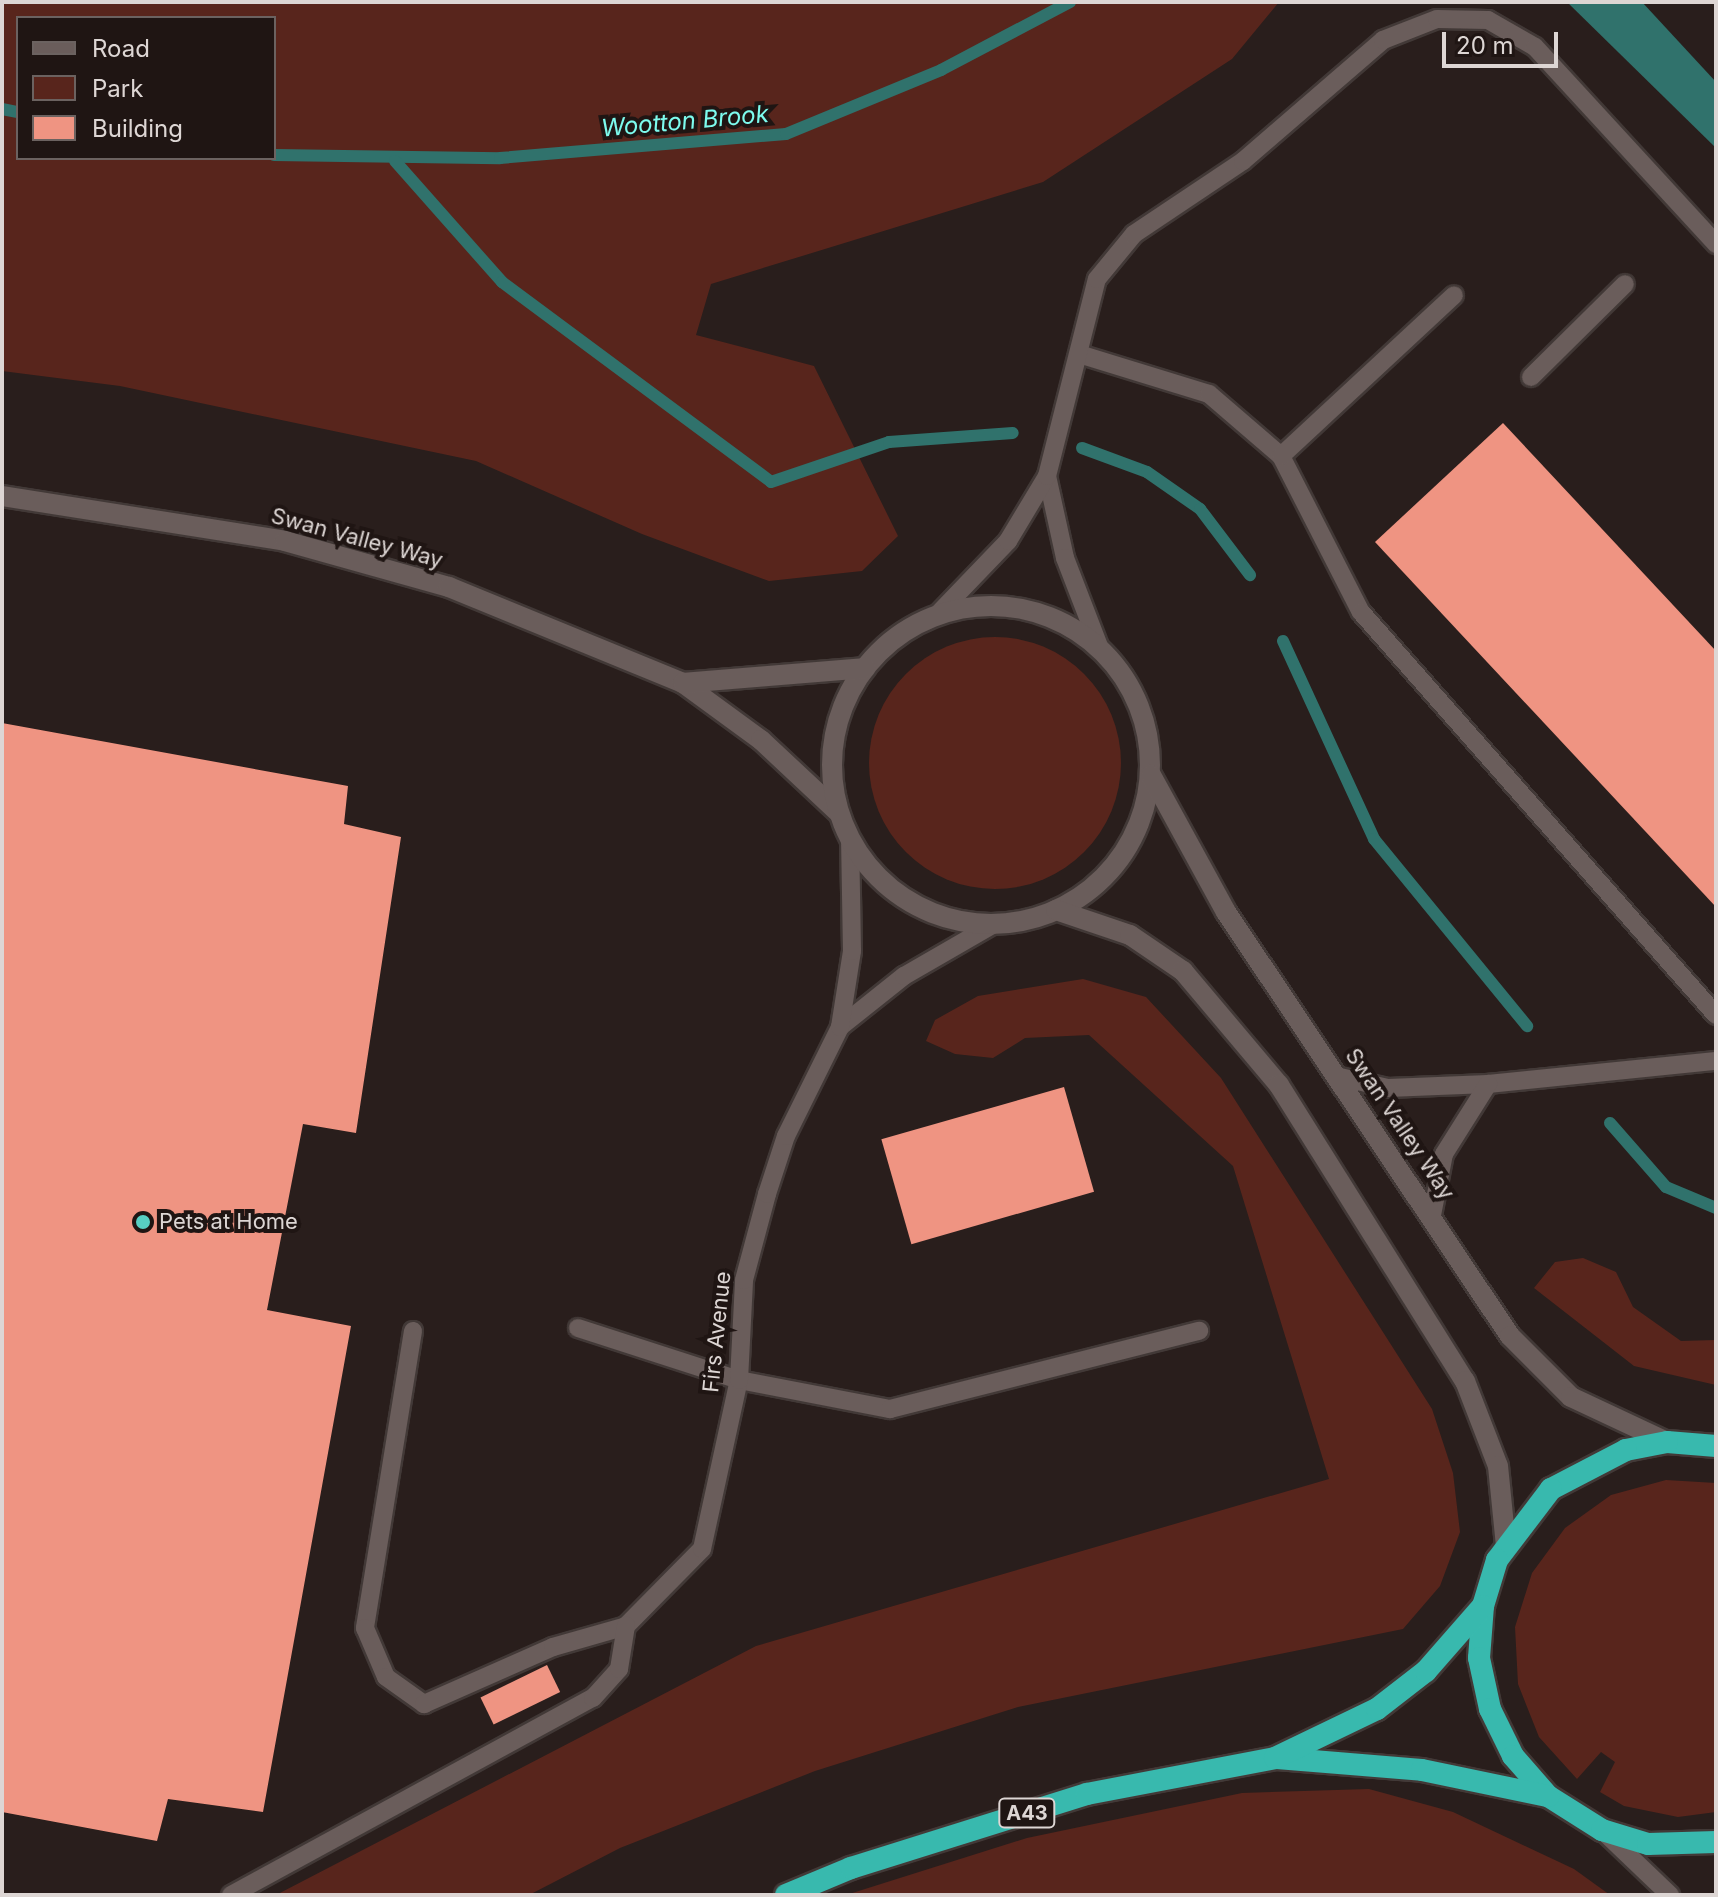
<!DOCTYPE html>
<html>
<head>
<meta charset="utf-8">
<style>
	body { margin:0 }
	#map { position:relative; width:1718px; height:1897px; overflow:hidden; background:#291e1c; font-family:Inter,sans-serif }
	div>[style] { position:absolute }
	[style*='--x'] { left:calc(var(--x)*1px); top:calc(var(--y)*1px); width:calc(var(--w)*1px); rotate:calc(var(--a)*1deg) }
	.green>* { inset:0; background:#58251c }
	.round { border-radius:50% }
	.water>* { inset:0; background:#30726c }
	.stream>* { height:12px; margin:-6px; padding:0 6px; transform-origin:6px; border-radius:6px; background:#30726c }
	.building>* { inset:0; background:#ef9482; transform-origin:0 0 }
	.roads { filter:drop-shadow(2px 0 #423937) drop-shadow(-2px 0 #423937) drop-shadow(0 2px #423937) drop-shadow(0 -2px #423937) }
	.service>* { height:18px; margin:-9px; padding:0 9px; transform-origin:9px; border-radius:9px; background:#6a5d5b }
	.tertiary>* { height:20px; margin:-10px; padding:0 10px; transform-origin:10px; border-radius:10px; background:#6a5d5b }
	.tertiary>.ring { margin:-10px; padding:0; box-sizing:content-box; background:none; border:20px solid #6a5d5b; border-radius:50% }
	.trunk>* { height:22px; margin:-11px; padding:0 11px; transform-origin:11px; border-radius:11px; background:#38b9ae }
	.dots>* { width:22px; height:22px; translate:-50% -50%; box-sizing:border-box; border:4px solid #1f1513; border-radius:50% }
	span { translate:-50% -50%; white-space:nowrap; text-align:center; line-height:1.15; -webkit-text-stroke:8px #1f1513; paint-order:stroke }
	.shield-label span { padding:2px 6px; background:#1f1513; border:2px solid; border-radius:6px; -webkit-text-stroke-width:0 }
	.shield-label { font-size:20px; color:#ddd6d4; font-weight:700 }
	.street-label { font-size:22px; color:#ddd6d4 }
	.poi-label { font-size:22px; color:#ddd6d4 }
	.left { translate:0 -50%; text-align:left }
	.water-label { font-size:24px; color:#7dfbee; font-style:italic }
	.frame { position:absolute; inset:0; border:4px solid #ddd6d4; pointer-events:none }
	.legend { position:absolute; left:16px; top:16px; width:260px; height:144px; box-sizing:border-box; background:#1f1513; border:2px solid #6b6260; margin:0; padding:10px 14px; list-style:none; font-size:24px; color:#ddd6d4 }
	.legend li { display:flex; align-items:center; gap:16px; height:40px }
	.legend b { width:40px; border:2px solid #6b6260 }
	.scale { position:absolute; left:1442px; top:32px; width:116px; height:36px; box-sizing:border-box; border:4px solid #ddd6d4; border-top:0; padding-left:10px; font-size:24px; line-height:28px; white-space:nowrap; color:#ddd6d4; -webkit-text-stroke:6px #1f1513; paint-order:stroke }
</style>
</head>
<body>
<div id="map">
	<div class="green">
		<i style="clip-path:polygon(evenodd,2px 2px,1279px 2px,1232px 59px,1043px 182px,711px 284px,696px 335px,814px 366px,898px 536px,862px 571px,769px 581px,642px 534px,476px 461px,120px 386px,2px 371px,2px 2px,18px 18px,274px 18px,274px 158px,18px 158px,18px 18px)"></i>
		<i class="round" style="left:869px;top:637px;width:252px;height:252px"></i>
		<i style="clip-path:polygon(1083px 979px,1146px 997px,1221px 1078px,1432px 1409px,1453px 1473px,1460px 1532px,1440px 1586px,1403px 1629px,1018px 1707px,815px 1771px,620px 1848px,529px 1895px,276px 1895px,756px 1646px,1329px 1479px,1233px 1166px,1089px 1035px,1025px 1038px,993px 1058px,955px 1054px,926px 1041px,935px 1020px,978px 996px)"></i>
		<i style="clip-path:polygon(1583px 1258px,1616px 1272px,1633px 1307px,1681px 1341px,1716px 1340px,1716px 1385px,1634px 1366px,1534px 1288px,1555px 1262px)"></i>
		<i style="clip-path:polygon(1666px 1480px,1716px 1483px,1716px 1812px,1678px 1817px,1624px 1806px,1600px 1792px,1615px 1762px,1601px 1752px,1577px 1779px,1539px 1737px,1518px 1684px,1515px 1627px,1532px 1573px,1565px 1528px,1611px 1495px)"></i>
		<i style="clip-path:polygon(1369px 1789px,1453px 1812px,1574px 1869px,1610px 1895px,846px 1895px,1027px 1838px,1242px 1793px)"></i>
	</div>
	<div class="water">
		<i style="clip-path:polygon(1567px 2px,1642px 2px,1716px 82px,1716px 148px)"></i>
	</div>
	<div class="stream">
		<i style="--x:2;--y:109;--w:16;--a:11"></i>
		<i style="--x:274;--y:155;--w:226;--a:0.8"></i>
		<i style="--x:500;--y:158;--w:287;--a:-4.8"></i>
		<i style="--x:786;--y:134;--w:168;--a:-22.4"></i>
		<i style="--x:941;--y:70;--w:146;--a:-27.8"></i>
		<i style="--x:395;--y:161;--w:162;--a:48.5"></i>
		<i style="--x:502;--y:282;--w:335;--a:36.6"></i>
		<i style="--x:771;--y:482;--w:125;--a:-18.7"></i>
		<i style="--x:889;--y:442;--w:124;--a:-4.2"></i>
		<i style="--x:1082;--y:448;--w:69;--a:20.3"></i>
		<i style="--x:1147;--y:472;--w:65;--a:34.9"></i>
		<i style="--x:1200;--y:509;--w:83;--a:52.9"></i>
		<i style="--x:1283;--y:641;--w:218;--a:65.3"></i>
		<i style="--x:1374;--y:839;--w:242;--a:50.7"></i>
		<i style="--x:1610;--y:1123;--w:85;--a:48.8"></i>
		<i style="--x:1666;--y:1187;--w:54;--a:22.8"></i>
	</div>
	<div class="building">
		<i style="clip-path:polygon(1503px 423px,1716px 651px,1716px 907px,1375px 542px)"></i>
		<i style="clip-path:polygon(2px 723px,348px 786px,344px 824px,401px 837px,356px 1133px,303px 1124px,267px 1310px,351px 1326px,263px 1812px,168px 1799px,157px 1841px,2px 1812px)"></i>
		<i style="left:1064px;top:1087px;width:109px;height:190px;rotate:74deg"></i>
		<i style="left:547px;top:1665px;width:30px;height:74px;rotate:64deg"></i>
	</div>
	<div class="roads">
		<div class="service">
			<i style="--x:1079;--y:354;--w:136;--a:17.1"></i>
			<i style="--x:1209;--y:394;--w:95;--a:40.7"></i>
			<i style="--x:1281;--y:456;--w:175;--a:62.9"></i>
			<i style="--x:1361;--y:612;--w:537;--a:48.62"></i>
			<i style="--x:1531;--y:377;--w:132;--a:-44.7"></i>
			<i style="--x:1281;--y:456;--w:236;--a:-42.9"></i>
			<i style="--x:1047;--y:476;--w:84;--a:77.6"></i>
			<i style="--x:1065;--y:558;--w:94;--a:68.9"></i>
			<i style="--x:937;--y:615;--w:103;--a:-46.2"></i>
			<i style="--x:1008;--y:541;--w:76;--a:-59"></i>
			<i style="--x:1047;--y:476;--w:203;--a:-75.8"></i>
			<i style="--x:1097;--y:279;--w:58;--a:-50.6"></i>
			<i style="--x:1134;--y:234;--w:131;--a:-33.8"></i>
			<i style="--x:1243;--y:161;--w:185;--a:-40.8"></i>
			<i style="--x:1383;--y:40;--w:58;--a:-21.3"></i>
			<i style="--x:1437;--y:19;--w:51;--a:1.1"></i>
			<i style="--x:1488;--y:20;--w:54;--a:29.9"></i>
			<i style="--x:1535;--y:47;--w:268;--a:47.4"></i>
			<i style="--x:840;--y:1027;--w:82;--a:-38.6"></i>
			<i style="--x:904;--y:976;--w:104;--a:-30"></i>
			<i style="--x:1340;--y:1077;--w:49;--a:12.9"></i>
			<i style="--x:1388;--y:1088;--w:100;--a:-2.3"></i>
			<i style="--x:1488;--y:1084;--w:229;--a:-5.8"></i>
			<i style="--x:1432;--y:1215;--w:62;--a:-78.9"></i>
			<i style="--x:1444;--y:1154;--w:83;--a:-57.8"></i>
			<i style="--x:578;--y:1328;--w:169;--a:17.9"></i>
			<i style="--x:739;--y:1380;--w:154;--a:10.9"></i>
			<i style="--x:890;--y:1409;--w:319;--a:-14.2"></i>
			<i style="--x:413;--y:1331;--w:301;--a:99.2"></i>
			<i style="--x:365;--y:1628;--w:53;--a:66.8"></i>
			<i style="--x:386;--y:1677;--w:47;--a:35.4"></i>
			<i style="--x:424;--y:1704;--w:141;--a:-23.8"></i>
			<i style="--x:553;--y:1647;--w:76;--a:-16"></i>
			<i style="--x:626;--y:1626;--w:108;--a:-45.4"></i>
			<i style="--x:702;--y:1549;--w:173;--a:-77.7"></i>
			<i style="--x:739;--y:1380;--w:100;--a:-87.1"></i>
			<i style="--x:744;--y:1280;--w:89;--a:-75"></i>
			<i style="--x:767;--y:1194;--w:61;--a:-71.9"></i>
			<i style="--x:786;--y:1136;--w:122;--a:-63.6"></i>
			<i style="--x:840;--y:1027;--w:77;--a:-81"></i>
			<i style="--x:852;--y:951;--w:112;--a:-91"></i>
			<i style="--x:1603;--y:1831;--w:93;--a:43.7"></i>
			<i style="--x:231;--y:1895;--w:412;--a:-28.6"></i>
			<i style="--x:593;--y:1698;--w:39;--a:-48"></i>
			<i style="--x:619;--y:1669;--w:44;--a:-80.8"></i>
		</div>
		<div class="tertiary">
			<i style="--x:2;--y:496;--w:287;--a:9"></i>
			<i style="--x:285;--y:541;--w:170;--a:15.7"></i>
			<i style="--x:449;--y:587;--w:253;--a:22.3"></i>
			<i style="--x:683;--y:683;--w:97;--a:36.2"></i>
			<i style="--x:761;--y:740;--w:107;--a:43.1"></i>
			<i class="ring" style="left:832px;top:606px;width:298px;height:298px"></i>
			<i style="--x:683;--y:683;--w:183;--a:-4.7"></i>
			<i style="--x:1151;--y:775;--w:156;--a:61.3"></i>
			<i style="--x:1226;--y:912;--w:510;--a:56.19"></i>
			<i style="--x:1510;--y:1336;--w:86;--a:45"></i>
			<i style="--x:1571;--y:1397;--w:106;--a:25.1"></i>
			<i style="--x:1056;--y:910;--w:78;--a:18.7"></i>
			<i style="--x:1130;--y:935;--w:64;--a:34.2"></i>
			<i style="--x:1183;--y:971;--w:149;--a:49.9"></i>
			<i style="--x:1279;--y:1085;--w:350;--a:57.9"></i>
			<i style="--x:1465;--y:1381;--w:91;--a:68.8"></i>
			<i style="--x:1498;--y:1466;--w:80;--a:84.3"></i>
		</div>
		<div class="trunk">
			<i style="--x:1716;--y:1446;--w:49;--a:-175.3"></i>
			<i style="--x:1667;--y:1442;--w:42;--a:169"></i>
			<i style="--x:1626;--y:1450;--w:85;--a:152.5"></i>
			<i style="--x:1551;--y:1489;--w:89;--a:127.3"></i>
			<i style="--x:1497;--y:1560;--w:48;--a:106.9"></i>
			<i style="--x:1483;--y:1606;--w:52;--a:94.4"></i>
			<i style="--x:1479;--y:1658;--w:52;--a:77.8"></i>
			<i style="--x:1490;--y:1709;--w:52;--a:63.9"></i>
			<i style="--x:1513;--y:1756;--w:53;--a:48.8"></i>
			<i style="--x:1548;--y:1796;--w:64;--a:32.2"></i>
			<i style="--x:1602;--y:1830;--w:48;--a:16.9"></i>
			<i style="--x:1648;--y:1844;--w:68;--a:-1.7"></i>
			<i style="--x:1277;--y:1758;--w:145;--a:4.7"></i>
			<i style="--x:1422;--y:1770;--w:129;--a:11.7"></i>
			<i style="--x:786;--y:1895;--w:70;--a:-22.6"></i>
			<i style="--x:851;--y:1868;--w:247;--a:-17.4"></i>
			<i style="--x:1087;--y:1794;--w:191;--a:-10.8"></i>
			<i style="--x:1275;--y:1758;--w:113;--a:-25.7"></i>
			<i style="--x:1377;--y:1709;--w:62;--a:-37.8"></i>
			<i style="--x:1426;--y:1671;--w:86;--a:-48.8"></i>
		</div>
	</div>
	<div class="dots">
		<i style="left:143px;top:1222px;background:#57cec2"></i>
	</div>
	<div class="shield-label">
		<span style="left:1027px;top:1813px">A43</span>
	</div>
	<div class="street-label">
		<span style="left:357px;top:538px;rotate:15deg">Swan Valley Way</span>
		<span style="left:1400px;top:1124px;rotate:56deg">Swan Valley Way</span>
		<span style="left:717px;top:1332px;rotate:-84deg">Firs Avenue</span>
	</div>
	<div class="poi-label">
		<span class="left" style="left:159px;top:1222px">Pets at Home</span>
	</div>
	<div class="water-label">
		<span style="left:685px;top:121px;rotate:-5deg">Wootton Brook</span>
	</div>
	<div class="frame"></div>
	<ul class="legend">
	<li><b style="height:10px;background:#6a5d5b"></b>Road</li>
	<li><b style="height:22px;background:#58251c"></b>Park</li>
	<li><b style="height:22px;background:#ef9482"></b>Building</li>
	</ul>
	<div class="scale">20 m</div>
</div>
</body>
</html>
